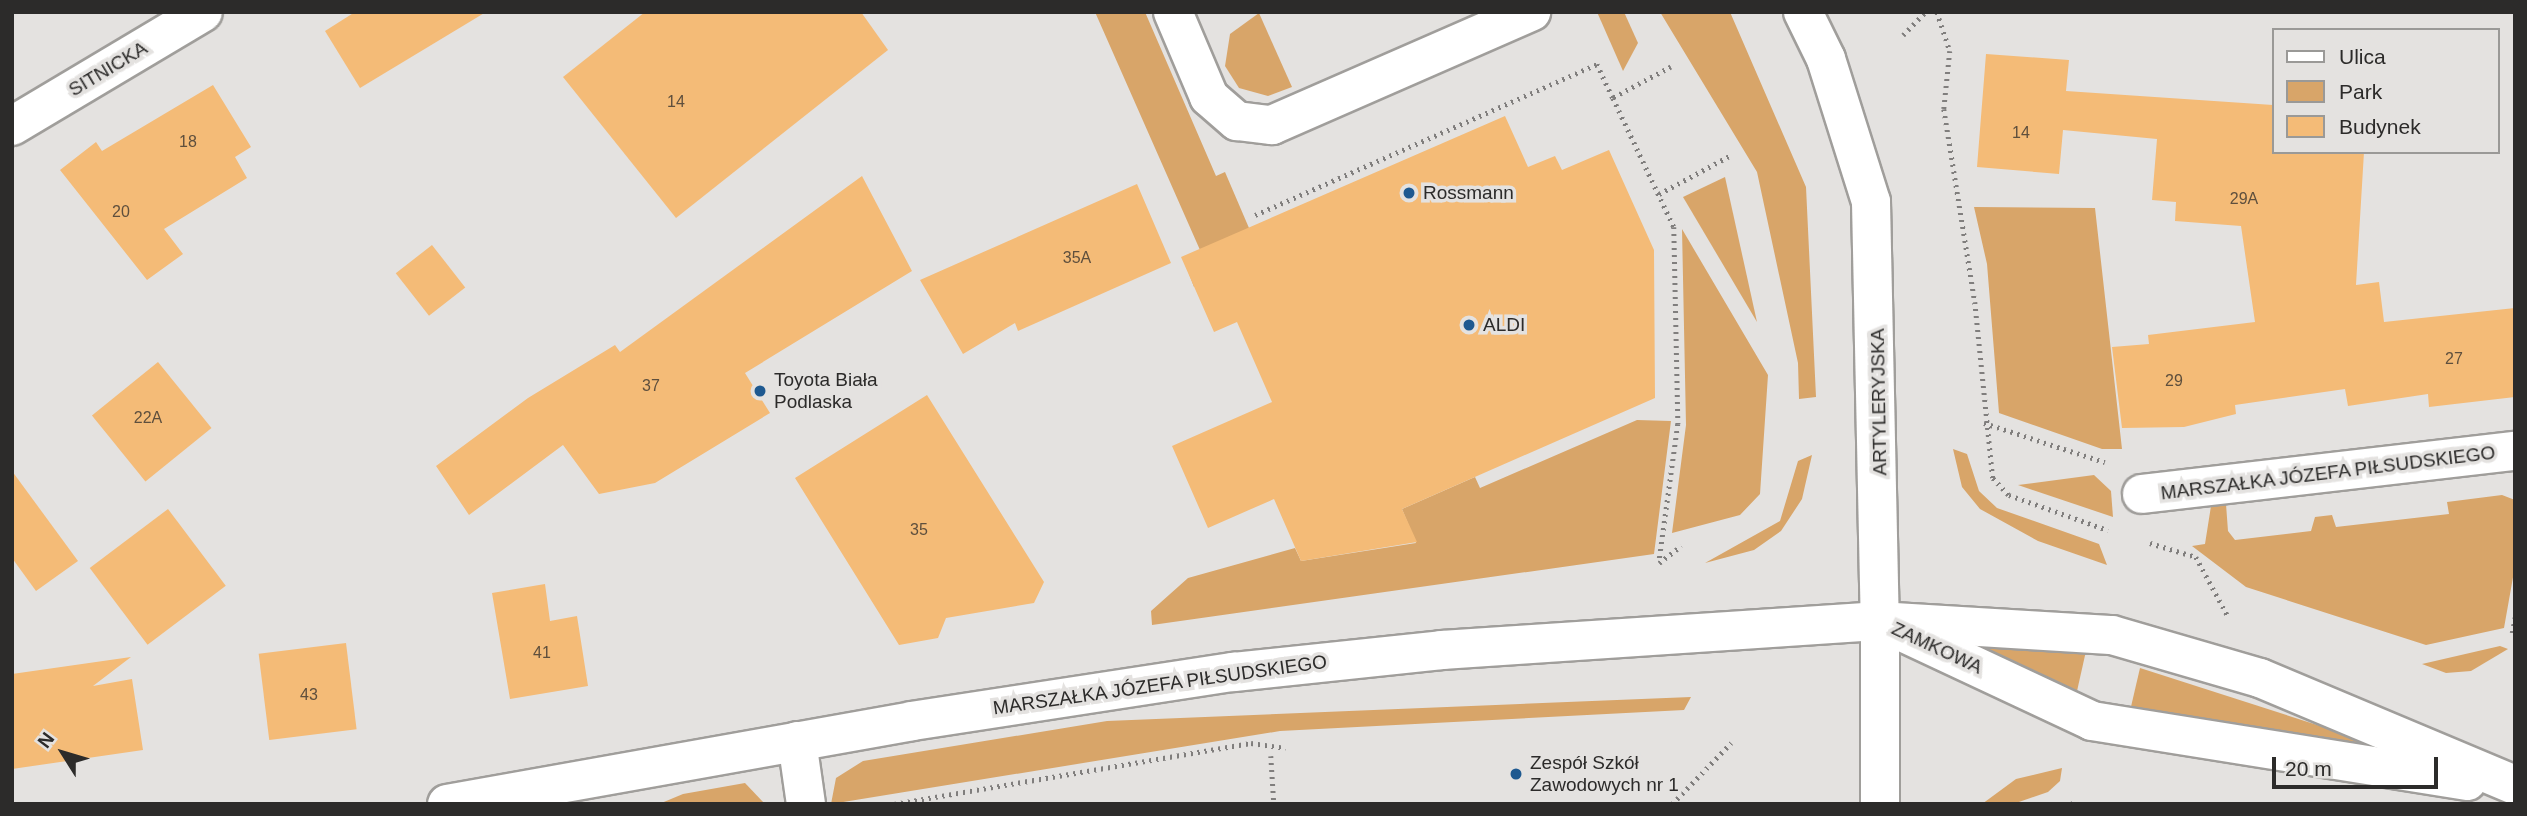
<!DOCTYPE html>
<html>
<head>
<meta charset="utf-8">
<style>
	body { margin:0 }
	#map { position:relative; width:2527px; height:816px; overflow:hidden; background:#e4e2e0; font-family:Helvetica,sans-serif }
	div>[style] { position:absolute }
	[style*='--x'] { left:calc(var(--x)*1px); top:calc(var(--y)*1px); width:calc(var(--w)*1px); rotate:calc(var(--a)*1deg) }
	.green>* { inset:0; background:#d8a569 }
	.building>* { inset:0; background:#f4bb77; transform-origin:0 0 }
	.path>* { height:4.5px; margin-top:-2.25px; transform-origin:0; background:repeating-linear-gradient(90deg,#807e7d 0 2px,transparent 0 7px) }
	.roads { filter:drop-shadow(2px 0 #a09e9b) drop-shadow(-2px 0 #a09e9b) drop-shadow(0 2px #a09e9b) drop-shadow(0 -2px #a09e9b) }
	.minor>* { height:38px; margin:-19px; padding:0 19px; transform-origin:19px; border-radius:19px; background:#fff }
	.major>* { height:38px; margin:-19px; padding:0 19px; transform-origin:19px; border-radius:19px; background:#fff }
	.dots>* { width:19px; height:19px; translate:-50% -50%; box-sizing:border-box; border:4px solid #e4e2e0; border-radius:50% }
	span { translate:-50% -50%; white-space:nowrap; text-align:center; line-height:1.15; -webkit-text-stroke:7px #e4e2e0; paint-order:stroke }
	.number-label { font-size:16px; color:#5e4f3d }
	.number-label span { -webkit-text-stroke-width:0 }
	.street-label { font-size:19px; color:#2c2b2a }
	.poi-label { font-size:19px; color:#2c2b2a }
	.left { translate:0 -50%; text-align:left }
	.frame { position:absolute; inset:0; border:14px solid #2c2b2a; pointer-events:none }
	.legend { position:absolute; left:2272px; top:28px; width:228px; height:126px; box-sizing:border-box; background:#e4e2e0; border:2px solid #9a9997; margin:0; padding:9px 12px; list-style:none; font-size:21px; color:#2c2b2a }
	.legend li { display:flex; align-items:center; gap:14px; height:35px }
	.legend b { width:35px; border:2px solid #9a9997 }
	.north { position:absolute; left:28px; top:718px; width:70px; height:70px; -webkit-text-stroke:5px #e4e2e0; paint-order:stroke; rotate:307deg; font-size:19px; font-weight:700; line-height:28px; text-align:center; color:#2c2b2a }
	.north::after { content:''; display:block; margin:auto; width:24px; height:32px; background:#2c2b2a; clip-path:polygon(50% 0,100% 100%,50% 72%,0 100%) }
	.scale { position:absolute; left:2272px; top:757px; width:166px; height:32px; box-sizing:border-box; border:4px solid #2c2b2a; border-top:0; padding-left:9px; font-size:21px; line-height:24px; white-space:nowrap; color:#2c2b2a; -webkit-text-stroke:5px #e4e2e0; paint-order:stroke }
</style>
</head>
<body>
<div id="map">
	<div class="green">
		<i style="clip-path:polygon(1095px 12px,1145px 12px,1216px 176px,1225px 172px,1249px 228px,1225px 275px,1194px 287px,1183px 258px,1200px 250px)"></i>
		<i style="clip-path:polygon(1597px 12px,1624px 12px,1638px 43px,1623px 71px)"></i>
		<i style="clip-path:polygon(1660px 12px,1730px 12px,1806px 187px,1816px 397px,1799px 399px,1798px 363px,1757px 172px)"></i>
		<i style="clip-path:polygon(1259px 13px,1292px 87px,1268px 96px,1239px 88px,1225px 66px,1230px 34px)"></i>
		<i style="clip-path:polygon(1725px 177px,1757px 322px,1683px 197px)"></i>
		<i style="clip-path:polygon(1974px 207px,2095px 208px,2122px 449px,2102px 449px,1999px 413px,1987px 264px)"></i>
		<i style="clip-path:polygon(1682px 229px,1768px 375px,1760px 494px,1740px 515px,1672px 533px,1686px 425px)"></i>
		<i style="clip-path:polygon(1637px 420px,1671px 421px,1654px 554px,1152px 625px,1151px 611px,1188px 578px,1295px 548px,1301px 561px,1416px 543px,1402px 509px,1475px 477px,1480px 488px)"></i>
		<i style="clip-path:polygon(1953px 449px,1967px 454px,1979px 491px,1997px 508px,2099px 544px,2107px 565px,2038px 541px,1980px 509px,1962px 487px)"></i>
		<i style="clip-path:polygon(1812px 455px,1802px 499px,1781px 531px,1754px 550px,1705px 563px,1780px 521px,1798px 461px)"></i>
		<i style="clip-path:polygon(2094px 475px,2111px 491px,2113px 517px,2018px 485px)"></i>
		<i style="clip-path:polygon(2502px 495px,2515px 500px,2515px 566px,2504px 628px,2426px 645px,2246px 587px,2192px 546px,2205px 544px,2211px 506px,2226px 504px,2228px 531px,2235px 540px,2311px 531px,2315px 517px,2332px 515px,2336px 527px,2449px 514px,2447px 502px)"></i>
		<i style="clip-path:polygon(1988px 646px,2086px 651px,2075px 700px,1984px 650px)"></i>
		<i style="clip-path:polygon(2500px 646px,2508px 649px,2471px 671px,2446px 673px,2422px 664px)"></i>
		<i style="clip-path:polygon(2140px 668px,2367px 741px,2373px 750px,2130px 711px)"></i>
		<i style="clip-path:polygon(1691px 697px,1684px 710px,1280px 731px,831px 804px,836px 778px,863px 761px,1107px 721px)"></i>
		<i style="clip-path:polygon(2062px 768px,2060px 781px,2048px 792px,2013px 804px,1982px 804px,2016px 779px)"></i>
		<i style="clip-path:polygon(745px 783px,765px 804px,659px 804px,683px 794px)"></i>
	</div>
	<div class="building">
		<i style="clip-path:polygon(355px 12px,486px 12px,360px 88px,325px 31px)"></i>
		<i style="clip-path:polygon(645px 12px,861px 12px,888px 50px,676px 218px,563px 77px)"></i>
		<i style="clip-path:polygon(1986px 54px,2069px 60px,2066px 91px,2273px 105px,2273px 152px,2364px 152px,2356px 285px,2379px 282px,2384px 322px,2515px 308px,2515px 397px,2429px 407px,2428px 394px,2348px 406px,2345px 389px,2235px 405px,2236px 414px,2184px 427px,2122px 428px,2112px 347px,2149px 344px,2148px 335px,2255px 322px,2241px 226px,2175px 221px,2176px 202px,2152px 200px,2157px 139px,2063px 130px,2059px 174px,1977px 167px)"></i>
		<i style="clip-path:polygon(213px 85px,251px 147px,235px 157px,247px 178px,164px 229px,183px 254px,147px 280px,60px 170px,96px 142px,102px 151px)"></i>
		<i style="clip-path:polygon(1505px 116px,1528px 167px,1555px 156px,1562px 170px,1609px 150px,1654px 250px,1655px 398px,1402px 509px,1417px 542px,1301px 561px,1274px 499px,1208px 528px,1172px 446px,1272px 402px,1237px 322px,1214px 332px,1181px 257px)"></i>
		<i style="clip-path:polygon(862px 176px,912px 271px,745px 373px,770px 413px,655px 483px,599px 494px,563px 445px,469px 515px,436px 466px,528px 398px,615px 345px,620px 352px)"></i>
		<i style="clip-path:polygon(1137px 184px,1171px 263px,1018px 331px,1015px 323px,963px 354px,920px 280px)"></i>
		<i style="left:432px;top:245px;width:54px;height:46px;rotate:52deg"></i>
		<i style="left:158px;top:362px;width:85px;height:85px;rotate:51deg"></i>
		<i style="clip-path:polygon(927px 395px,1044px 582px,1034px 603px,946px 618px,938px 638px,899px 645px,795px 478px)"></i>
		<i style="clip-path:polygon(12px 471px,78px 561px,36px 591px,12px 558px)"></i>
		<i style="left:168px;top:509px;width:96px;height:98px;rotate:53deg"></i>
		<i style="clip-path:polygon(545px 584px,550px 621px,577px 616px,588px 686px,510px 699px,492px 593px)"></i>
		<i style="left:346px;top:643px;width:87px;height:88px;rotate:83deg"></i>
		<i style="clip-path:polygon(131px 657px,93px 686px,132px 679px,143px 750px,12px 769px,12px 674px)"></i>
	</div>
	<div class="path">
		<i style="--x:1937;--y:12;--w:41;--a:71.6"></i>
		<i style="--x:1950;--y:51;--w:58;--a:95.9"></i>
		<i style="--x:1944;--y:109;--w:195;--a:80.9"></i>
		<i style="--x:1975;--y:302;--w:177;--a:84.2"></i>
		<i style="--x:1993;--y:478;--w:23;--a:47"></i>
		<i style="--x:2009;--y:495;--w:105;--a:19.5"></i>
		<i style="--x:1903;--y:35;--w:32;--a:-46"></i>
		<i style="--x:1671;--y:67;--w:66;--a:151.9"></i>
		<i style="--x:1613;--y:98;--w:143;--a:64.7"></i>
		<i style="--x:1674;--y:227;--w:197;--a:88.8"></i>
		<i style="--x:1678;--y:424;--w:140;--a:97.8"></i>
		<i style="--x:1659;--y:563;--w:28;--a:-38"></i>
		<i style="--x:1659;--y:194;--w:82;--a:-28.4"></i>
		<i style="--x:1255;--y:215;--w:374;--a:-23.8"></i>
		<i style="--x:1597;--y:64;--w:38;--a:65"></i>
		<i style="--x:1984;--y:423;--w:127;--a:17.9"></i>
		<i style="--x:2150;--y:543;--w:48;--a:16.9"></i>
		<i style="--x:2196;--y:557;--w:69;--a:61.6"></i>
		<i style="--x:2512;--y:633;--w:16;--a:-79"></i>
		<i style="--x:1271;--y:756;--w:48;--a:86.4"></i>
		<i style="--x:894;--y:804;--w:362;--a:-9.7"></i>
		<i style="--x:1251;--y:743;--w:35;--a:8"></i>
		<i style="--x:1672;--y:804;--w:85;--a:-46"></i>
		<i style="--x:2071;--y:804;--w:2;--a:-27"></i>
	</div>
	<div class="roads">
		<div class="minor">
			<i style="--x:1173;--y:12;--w:92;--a:67"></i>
			<i style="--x:1209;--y:97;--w:37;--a:41"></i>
			<i style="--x:1237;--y:121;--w:35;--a:7"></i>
			<i style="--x:1272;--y:125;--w:283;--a:-23.6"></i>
			<i style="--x:12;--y:126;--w:222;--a:-30.8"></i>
			<i style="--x:2142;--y:494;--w:375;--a:-6.6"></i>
			<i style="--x:797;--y:741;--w:64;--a:81.9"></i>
			<i style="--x:447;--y:804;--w:472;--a:-10.1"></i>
			<i style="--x:912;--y:721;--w:326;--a:-8.7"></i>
			<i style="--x:1234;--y:672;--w:209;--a:-6"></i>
			<i style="--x:1442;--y:650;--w:439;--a:-3.8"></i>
			<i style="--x:1880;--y:621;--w:183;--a:90"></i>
		</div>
		<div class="major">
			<i style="--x:1803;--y:12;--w:52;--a:63.9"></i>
			<i style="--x:1826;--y:59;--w:150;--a:72.5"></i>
			<i style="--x:1871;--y:202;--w:419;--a:88.8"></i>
			<i style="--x:1880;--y:621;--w:232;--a:3.5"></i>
			<i style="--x:2112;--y:635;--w:154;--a:16.2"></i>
			<i style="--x:2260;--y:678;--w:277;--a:22.8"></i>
			<i style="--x:1898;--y:630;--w:214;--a:25.1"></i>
			<i style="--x:2092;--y:721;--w:380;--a:9.1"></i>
		</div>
	</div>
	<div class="dots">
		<i style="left:1409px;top:193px;background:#1e5990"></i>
		<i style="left:1469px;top:325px;background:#1e5990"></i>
		<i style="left:760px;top:391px;background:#1e5990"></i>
		<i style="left:1516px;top:774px;background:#1e5990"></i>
	</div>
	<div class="number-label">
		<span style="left:676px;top:102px">14</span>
		<span style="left:2021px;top:133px">14</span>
		<span style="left:188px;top:142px">18</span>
		<span style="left:2244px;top:199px">29A</span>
		<span style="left:121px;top:212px">20</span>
		<span style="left:1077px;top:258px">35A</span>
		<span style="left:2454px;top:359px">27</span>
		<span style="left:2174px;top:381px">29</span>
		<span style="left:651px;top:386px">37</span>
		<span style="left:148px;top:418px">22A</span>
		<span style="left:919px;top:530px">35</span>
		<span style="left:542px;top:653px">41</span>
		<span style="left:309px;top:695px">43</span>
	</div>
	<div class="street-label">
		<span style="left:108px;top:69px;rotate:-31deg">SITNICKA</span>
		<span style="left:1879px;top:402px;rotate:-91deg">ARTYLERYJSKA</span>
		<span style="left:2328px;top:473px;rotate:-7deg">MARSZAŁKA JÓZEFA PIŁSUDSKIEGO</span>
		<span style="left:1937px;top:648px;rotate:25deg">ZAMKOWA</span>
		<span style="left:1160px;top:685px;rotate:-8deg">MARSZAŁKA JÓZEFA PIŁSUDSKIEGO</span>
	</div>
	<div class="poi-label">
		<span class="left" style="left:1423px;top:193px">Rossmann</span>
		<span class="left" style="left:1483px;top:325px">ALDI</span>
		<span class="left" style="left:774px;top:391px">Toyota Biała<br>Podlaska</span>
		<span class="left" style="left:1530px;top:774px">Zespół Szkół<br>Zawodowych nr 1</span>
	</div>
	<div class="frame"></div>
	<ul class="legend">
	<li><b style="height:9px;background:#fff"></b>Ulica</li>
	<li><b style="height:19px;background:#d8a569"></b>Park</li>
	<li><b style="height:19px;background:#f4bb77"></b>Budynek</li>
	</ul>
	<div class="north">N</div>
	<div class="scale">20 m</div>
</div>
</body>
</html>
